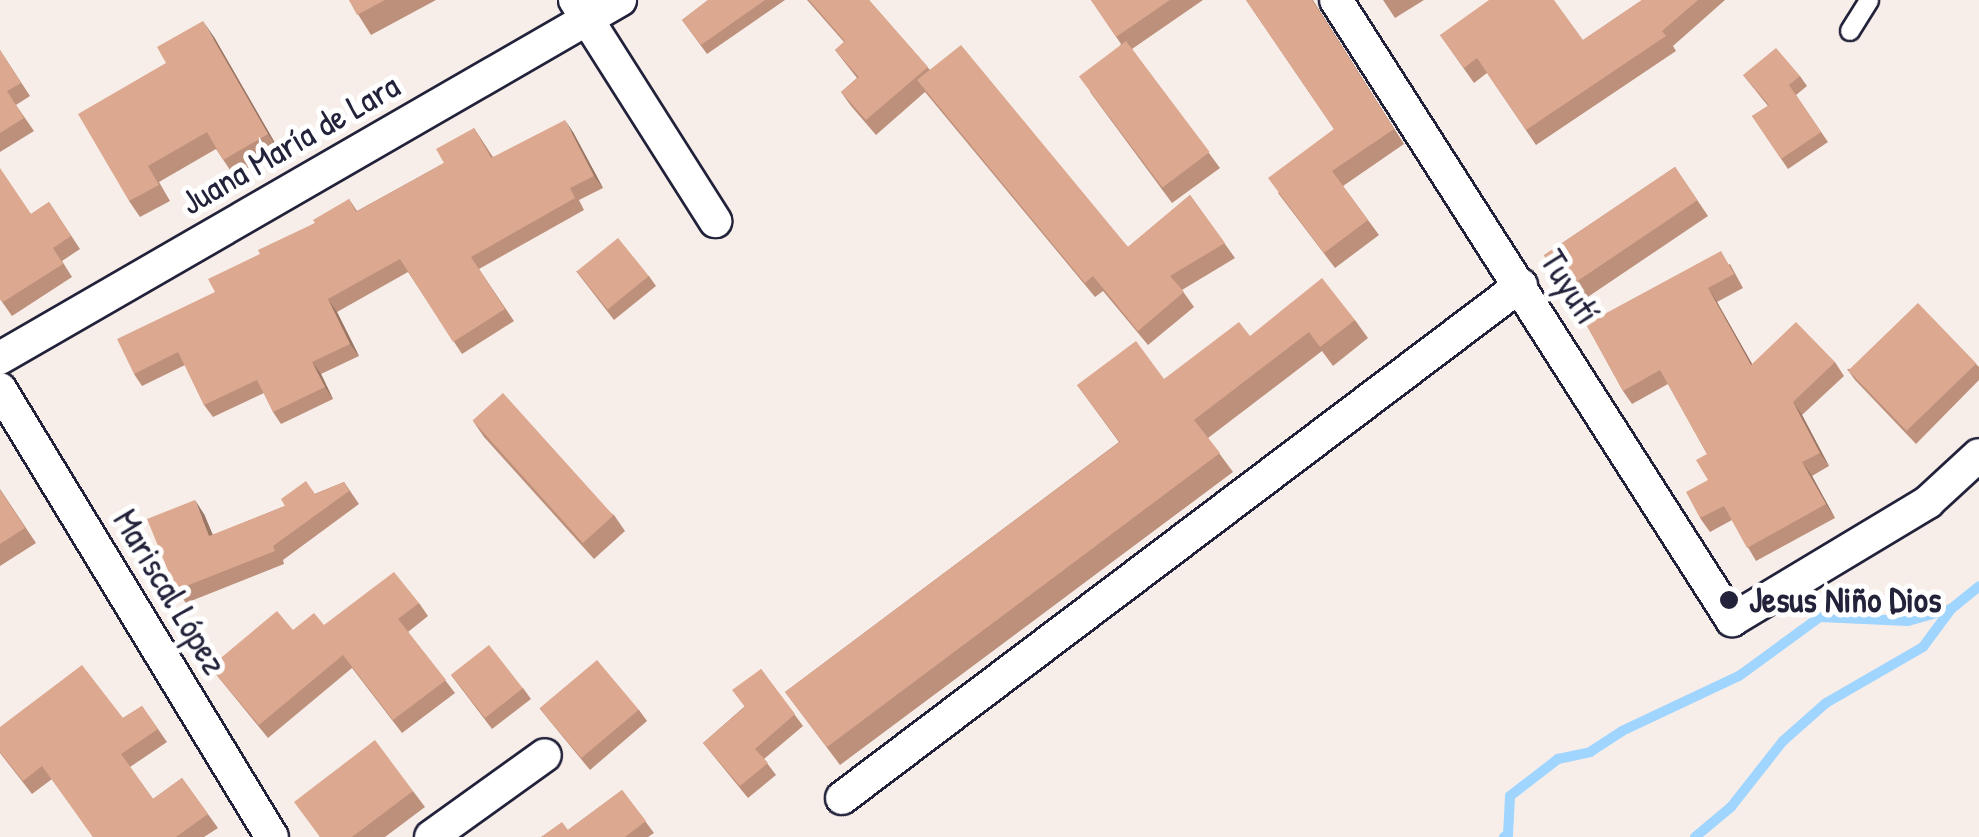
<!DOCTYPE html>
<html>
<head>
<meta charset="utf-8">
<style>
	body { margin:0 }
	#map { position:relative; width:1979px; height:837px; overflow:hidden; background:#f8eee9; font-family:"Patrick Hand",sans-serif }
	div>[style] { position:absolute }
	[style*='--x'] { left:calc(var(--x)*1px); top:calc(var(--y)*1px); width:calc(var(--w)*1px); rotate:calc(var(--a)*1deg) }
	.stream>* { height:10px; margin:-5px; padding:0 5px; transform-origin:5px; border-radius:5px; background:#9fd5fe }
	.roads { filter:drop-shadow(2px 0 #22223b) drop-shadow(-2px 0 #22223b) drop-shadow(0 2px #22223b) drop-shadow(0 -2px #22223b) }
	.service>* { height:18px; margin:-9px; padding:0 9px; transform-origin:9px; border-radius:9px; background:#fff }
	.minor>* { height:32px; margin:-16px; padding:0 16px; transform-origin:16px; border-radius:16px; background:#fff }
	.wall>* { inset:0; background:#bd907c; transform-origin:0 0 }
	.shaded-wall>* { inset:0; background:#9a7665 }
	.building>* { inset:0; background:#dca890; transform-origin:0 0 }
	.dots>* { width:28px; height:28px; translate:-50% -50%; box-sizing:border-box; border:5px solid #fff; border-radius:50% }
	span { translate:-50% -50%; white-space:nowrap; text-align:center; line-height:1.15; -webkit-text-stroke:10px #fff; paint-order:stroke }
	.street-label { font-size:35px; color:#22223b }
	.poi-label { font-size:35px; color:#22223b; font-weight:700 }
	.left { translate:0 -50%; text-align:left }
</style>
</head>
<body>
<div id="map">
	<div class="stream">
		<i style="--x:1504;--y:837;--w:4;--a:-27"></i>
		<i style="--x:1508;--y:835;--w:39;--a:-87"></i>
		<i style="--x:1510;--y:796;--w:61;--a:-37.6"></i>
		<i style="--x:1558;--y:759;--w:33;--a:-12"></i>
		<i style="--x:1590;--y:752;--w:38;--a:-33"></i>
		<i style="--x:1622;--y:731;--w:129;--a:-25.2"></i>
		<i style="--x:1739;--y:676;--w:100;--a:-36.1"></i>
		<i style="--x:1820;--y:617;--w:88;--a:2.6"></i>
		<i style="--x:1908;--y:621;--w:45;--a:-15.6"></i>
		<i style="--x:1695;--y:837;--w:47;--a:-39.8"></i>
		<i style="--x:1731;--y:807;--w:84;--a:-51.8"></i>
		<i style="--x:1783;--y:741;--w:57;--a:-41.5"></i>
		<i style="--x:1826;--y:703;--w:112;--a:-30"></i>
		<i style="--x:1923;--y:647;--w:47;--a:-53.6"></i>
		<i style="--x:1951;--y:609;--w:36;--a:-39"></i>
	</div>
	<div class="roads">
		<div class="service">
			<i style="--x:1850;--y:31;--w:36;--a:-58"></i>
		</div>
		<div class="minor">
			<i style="--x:575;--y:0;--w:262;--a:57.6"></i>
			<i style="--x:1336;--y:0;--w:736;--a:57.43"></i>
			<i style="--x:1732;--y:620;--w:229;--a:-31"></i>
			<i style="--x:1928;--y:502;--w:69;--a:-42.7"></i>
			<i style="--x:0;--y:358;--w:716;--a:-30"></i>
			<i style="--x:0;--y:389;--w:524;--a:58.74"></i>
			<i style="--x:842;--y:798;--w:851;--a:-37.07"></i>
			<i style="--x:431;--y:837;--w:140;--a:-35.7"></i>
		</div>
	</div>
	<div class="wall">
		<i style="clip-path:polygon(349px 0,436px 0,371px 35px)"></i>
		<i style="clip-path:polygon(708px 0,785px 0,707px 54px,682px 20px)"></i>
		<i style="clip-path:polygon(807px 0,869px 0,930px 70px,1128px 247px,1190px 195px,1235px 258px,1182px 290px,1194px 307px,1148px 345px,1103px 291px,1095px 297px,925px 92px,876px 135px,851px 106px,841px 92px,857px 78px,835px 50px,844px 42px)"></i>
		<i style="clip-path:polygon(1091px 0,1203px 0,1132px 49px,1220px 168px,1172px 203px,1090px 92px,1121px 44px)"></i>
		<i style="clip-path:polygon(1246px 0,1313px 0,1404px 144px,1343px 186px,1379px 235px,1335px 268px,1278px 193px,1334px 129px)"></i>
		<i style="clip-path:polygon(1383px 0,1424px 0,1395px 18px)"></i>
		<i style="clip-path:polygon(1642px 0,1725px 0,1673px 46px,1676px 51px,1536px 145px,1487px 73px,1474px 83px,1440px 35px,1583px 40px)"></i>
		<i style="clip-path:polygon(214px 37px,279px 150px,234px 176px,216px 149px,159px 182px,170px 201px,140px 217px,129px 201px)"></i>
		<i style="clip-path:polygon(0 50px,30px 96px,16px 105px,34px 131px,0 152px)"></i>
		<i style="clip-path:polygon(1743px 75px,1800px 76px,1807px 86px,1796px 95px,1828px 142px,1788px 169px,1752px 116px,1768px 106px)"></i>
		<i style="clip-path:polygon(474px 128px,493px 157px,573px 132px,603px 188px,579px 200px,584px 210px,479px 269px,514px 321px,462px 354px,408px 272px,337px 312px,359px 356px,321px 374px,333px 399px,281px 424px,273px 412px,264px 393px,213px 417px,204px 405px,185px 365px,142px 386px,134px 374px,215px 292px,260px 254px,315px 223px,349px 199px,357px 211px,444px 163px)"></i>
		<i style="left:1675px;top:167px;width:59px;height:158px;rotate:56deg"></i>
		<i style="clip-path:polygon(49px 202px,80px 249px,62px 261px,72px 277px,12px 316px,0 299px,31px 214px)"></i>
		<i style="clip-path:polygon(1730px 264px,1743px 288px,1717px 302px,1752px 364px,1835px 362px,1844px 376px,1802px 415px,1829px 466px,1812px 476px,1835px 518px,1756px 561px,1732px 520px,1710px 532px,1700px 518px,1708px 480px,1707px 454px,1668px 384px,1632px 404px,1623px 391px,1586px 324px)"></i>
		<i style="clip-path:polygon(576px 271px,649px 276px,656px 286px,614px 320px)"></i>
		<i style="clip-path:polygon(1355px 320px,1368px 338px,1333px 366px,1322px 351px,1208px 438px,1233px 472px,840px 765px,785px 692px,1119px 442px,1077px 385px,1164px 379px,1250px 336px)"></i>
		<i style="clip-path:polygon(1976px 364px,1979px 367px,1979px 380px,1916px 444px,1855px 380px,1847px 369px)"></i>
		<i style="clip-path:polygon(473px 421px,614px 515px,625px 531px,594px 559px,484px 437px)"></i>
		<i style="clip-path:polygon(344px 482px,359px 504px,283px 560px,284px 564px,186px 603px,176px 590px,204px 514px,213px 535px)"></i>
		<i style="clip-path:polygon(0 489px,36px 543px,0 566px)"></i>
		<i style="clip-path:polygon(419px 603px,428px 616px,408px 632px,455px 693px,402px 733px,352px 668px,268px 738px,210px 667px,293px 630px,324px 625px)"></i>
		<i style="clip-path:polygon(761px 669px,803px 726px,764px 759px,776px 775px,748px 798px,703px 743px,744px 707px)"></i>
		<i style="clip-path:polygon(451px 675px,523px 688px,531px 699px,492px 729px)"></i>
		<i style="clip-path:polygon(142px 706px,167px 742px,130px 767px,153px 799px,182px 778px,218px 828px,204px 837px,93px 837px,52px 779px,32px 794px,0 753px,0 727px,123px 718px)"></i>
		<i style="clip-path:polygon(540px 709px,639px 710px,647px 721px,590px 770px)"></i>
		<i style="clip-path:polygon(622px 790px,654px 833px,648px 837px,541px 837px,568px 830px)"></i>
		<i style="clip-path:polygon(413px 791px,425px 807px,385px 837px,319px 837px)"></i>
	</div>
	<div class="shaded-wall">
		<i style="clip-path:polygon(203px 21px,214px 37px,279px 150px,268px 134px)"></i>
		<i style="clip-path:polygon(565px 120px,573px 132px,603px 188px,594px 176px)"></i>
		<i style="clip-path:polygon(1708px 288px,1717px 302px,1760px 378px,1751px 365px)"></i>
		<i style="clip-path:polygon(328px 299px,337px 312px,359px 356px,350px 344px)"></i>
		<i style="clip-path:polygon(312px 362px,321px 374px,333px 399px,325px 387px)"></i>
		<i style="clip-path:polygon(1793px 402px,1802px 415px,1829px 466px,1820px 453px)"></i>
		<i style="clip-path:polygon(1802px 462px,1812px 476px,1835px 518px,1826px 504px)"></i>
		<i style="clip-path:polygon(195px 500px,204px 514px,219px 550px,209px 536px)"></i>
	</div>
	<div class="building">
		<i style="clip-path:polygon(349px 0,385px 0,357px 15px)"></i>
		<i style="clip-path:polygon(708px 0,765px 0,701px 45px,682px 20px)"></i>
		<i style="clip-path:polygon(809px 0,869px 0,928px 67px,866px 120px,841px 92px,859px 77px,835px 50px,845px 41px)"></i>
		<i style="clip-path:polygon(1091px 0,1170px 0,1116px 37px)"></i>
		<i style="clip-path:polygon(1246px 0,1312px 0,1394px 129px,1332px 171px,1368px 220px,1324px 253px,1268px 178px,1334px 129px)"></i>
		<i style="clip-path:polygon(1489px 0,1554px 0,1583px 40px,1642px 0,1698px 0,1662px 31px,1666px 36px,1526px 130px,1477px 58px,1464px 68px,1440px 35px)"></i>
		<i style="clip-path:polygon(203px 21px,268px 134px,223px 160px,207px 132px,148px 166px,159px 185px,129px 201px,78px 114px,166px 63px,157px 47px)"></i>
		<i style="left:1126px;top:41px;width:139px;height:59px;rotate:53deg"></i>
		<i style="clip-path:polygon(961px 45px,1128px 247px,1190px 195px,1225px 243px,1170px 276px,1184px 292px,1138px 331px,1093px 276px,1085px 283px,917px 80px)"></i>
		<i style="clip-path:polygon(1776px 48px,1800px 76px,1789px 85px,1821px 132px,1781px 159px,1752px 116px,1769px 105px,1743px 75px)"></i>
		<i style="clip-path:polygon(0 50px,21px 83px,7px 91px,24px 118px,0 133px)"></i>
		<i style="clip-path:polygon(565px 120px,594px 176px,570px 188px,575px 198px,471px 257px,505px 309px,453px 342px,400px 259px,328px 299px,350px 344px,312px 362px,325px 387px,273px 412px,257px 380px,204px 405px,178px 352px,134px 374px,117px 339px,215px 292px,208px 279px,260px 254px,258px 250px,315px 223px,313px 220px,349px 199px,356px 212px,444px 163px,436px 149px,474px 128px,491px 158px)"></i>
		<i style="left:1675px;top:167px;width:40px;height:158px;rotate:56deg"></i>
		<i style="clip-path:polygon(0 168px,31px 214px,49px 202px,71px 236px,53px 248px,63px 264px,3px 302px,0 299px)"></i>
		<i style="left:618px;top:238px;width:49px;height:53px;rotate:51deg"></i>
		<i style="clip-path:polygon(1721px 251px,1734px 274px,1708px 288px,1751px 365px,1796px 322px,1835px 362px,1793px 402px,1820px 453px,1802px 462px,1826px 504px,1747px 548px,1724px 506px,1700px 518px,1686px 492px,1708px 480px,1696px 460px,1707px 454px,1660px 370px,1623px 391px,1586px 324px)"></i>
		<i style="clip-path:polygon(1322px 278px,1355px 320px,1320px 347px,1309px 332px,1194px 420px,1220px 453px,827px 747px,785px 692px,1120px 442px,1077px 385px,1136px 341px,1164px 379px,1239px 322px,1250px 336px)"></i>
		<i style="left:1918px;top:303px;width:84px;height:97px;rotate:46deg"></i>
		<i style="left:503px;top:393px;width:165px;height:41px;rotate:48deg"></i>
		<i style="clip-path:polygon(306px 481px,315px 494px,344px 482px,349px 491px,273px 546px,275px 551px,176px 590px,147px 519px,195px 500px,209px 536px,285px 506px,281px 499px)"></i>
		<i style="clip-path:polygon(0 490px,25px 528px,0 544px)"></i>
		<i style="clip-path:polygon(394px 572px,419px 603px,398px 619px,446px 680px,393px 720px,343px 655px,259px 725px,210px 667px,277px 611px,293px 630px,314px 613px,324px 625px)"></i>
		<i style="left:489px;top:645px;width:55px;height:48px;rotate:52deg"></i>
		<i style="left:597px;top:660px;width:65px;height:75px;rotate:50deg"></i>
		<i style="clip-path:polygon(82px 665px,123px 718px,142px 706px,158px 729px,121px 754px,153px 799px,182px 778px,208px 814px,176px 837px,93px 837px,42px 766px,23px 781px,0 752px,0 727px)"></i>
		<i style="clip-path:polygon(761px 669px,795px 714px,755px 749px,768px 763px,740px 786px,703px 743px,745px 707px,732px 690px)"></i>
		<i style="clip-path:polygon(375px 740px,413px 791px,352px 837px,320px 837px,294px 802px)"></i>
		<i style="clip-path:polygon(622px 790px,646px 821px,625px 837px,541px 837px,562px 822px,568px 830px)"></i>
	</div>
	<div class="dots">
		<i style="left:1729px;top:600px;background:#22223b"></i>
	</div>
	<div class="street-label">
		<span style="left:290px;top:144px;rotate:-30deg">Juana María de Lara</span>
		<span style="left:1570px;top:287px;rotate:58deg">Tuyutí</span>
		<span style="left:170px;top:592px;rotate:59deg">Mariscal López</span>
	</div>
	<div class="poi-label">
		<span class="left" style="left:1749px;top:600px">Jesus Niño Dios</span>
	</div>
</div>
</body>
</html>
